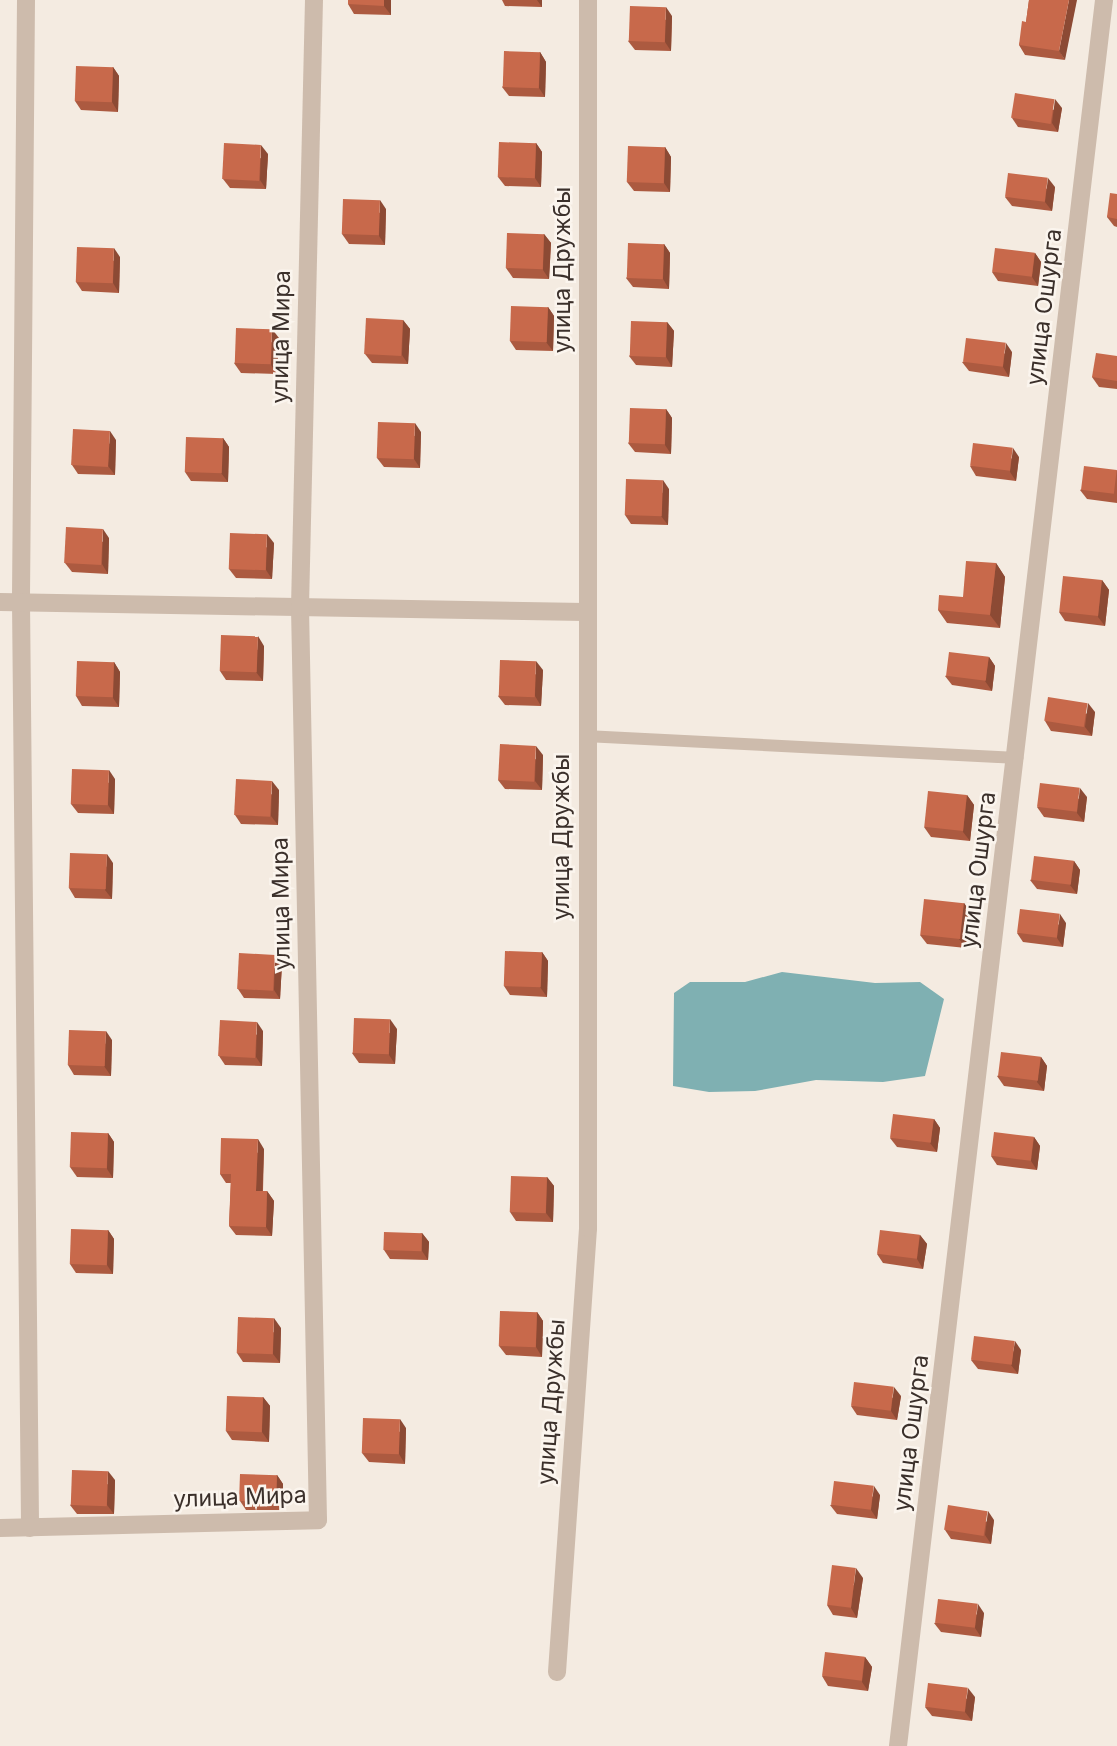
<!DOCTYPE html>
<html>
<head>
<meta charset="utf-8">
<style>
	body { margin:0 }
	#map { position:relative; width:1117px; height:1746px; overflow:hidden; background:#f4ebe1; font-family:Inter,sans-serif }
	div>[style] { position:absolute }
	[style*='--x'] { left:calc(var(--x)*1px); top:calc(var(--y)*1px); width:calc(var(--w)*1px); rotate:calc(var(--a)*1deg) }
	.water>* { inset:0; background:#7fb0b2 }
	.service>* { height:12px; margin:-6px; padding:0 6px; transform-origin:6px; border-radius:6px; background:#cdbbac }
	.minor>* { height:18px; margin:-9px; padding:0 9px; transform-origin:9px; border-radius:9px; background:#cdbbac }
	.wall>* { inset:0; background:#ac5a40 }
	.shaded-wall>* { inset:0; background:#8c4a34 }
	.building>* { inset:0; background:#c8694b; transform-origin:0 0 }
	span { translate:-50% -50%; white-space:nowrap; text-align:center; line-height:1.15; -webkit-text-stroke:5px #fbf5ee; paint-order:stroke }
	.street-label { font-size:23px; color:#3b302b }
</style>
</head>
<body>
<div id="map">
	<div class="water">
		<i style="clip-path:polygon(782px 972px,875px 983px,920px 982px,944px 999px,925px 1076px,883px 1082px,816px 1080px,755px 1091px,709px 1092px,673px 1086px,674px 993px,690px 982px,745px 982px)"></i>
	</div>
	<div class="service">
		<i style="--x:585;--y:736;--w:433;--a:2.9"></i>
	</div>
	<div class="minor">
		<i style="--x:26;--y:0;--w:602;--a:90.48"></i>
		<i style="--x:21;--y:602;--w:926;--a:89.44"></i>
		<i style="--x:0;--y:602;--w:585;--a:0.98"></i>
		<i style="--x:0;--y:1528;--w:318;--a:-1.4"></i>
		<i style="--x:318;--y:1520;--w:913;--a:-91.13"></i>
		<i style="--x:300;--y:607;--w:607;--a:-88.68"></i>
		<i style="--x:557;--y:1672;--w:445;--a:-86"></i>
		<i style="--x:588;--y:1228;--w:1228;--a:-90"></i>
		<i style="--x:898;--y:1746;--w:1758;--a:-83.27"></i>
	</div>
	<div class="wall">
		<i style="clip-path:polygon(391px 0,391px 15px,354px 14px,348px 4px)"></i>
		<i style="clip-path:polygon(502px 0,542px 0,542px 7px,505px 6px)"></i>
		<i style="clip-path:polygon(1029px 0,1065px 60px,1025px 55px,1019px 45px,1026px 22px)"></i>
		<i style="clip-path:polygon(672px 16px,671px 51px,635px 50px,628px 41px)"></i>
		<i style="clip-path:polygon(540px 52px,546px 62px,545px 97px,509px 96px,502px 87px)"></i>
		<i style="clip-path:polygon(113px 67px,119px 76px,118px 112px,81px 110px,75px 101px)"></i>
		<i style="clip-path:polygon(1062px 108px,1058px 132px,1018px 127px,1012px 118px)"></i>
		<i style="clip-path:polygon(536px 143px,542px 152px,541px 187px,505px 186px,498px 177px)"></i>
		<i style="clip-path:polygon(665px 147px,671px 157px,670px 192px,634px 191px,627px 182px)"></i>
		<i style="clip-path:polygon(268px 154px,266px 189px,230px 188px,223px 179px)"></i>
		<i style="clip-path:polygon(1055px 187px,1052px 211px,1012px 206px,1005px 197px)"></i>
		<i style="clip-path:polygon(1117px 194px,1117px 227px,1114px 226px,1107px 217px)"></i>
		<i style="clip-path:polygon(386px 209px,385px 245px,349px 244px,342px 234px)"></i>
		<i style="clip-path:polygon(544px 234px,551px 243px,549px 279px,513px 278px,506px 268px)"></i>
		<i style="clip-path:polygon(664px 244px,670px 253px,669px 289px,633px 287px,626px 278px)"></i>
		<i style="clip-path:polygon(1035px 253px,1041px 262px,1038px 286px,998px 281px,992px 272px)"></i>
		<i style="clip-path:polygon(120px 257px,119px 293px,82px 291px,76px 282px)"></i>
		<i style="clip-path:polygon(548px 307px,554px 316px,553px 351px,516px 350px,510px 341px)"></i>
		<i style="clip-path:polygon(403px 320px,410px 329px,408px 364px,372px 363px,365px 354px)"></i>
		<i style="clip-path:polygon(667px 322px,674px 331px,672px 367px,636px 365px,629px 356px)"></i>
		<i style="clip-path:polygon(279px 338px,277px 374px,241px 373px,234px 363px)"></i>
		<i style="clip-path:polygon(1012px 352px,1009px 377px,969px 371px,962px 362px)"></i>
		<i style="clip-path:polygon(1117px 356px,1117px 389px,1099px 387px,1092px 377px)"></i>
		<i style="clip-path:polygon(666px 409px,672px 418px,671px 454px,635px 452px,628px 443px)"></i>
		<i style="clip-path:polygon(421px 432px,420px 468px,384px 467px,377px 458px)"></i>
		<i style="clip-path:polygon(223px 438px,229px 447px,228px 482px,191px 481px,185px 472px)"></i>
		<i style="clip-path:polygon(116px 440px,115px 475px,78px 474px,72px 465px)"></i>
		<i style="clip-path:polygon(1019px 457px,1016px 481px,976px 476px,970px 466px)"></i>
		<i style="clip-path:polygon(1117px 470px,1117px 503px,1087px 499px,1080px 490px)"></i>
		<i style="clip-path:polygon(669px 489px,668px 525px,631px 524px,625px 515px)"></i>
		<i style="clip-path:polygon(109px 538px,108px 574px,72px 572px,65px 563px)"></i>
		<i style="clip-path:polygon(274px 543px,272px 579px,236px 578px,229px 569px)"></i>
		<i style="clip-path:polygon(996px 563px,1005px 577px,1000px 628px,947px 623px,938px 610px,963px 597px)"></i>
		<i style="clip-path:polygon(1102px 580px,1109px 590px,1105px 626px,1065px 621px,1059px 612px)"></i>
		<i style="clip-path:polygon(264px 646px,263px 681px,226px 680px,220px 671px)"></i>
		<i style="clip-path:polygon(989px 657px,995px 666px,992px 691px,952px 685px,945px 676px)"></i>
		<i style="clip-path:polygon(114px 662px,120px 672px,119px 707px,82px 706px,76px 696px)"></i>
		<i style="clip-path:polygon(543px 670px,541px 706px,505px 705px,498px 696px)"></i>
		<i style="clip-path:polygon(1095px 712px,1092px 736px,1051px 731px,1045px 721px)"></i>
		<i style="clip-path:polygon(543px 755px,542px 790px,505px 789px,498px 780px)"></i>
		<i style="clip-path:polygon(115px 779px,114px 814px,78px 813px,71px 804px)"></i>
		<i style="clip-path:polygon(279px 790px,278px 825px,241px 824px,235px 815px)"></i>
		<i style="clip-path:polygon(967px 795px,974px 805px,970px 841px,931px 837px,924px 827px)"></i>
		<i style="clip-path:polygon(1087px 797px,1084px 822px,1044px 817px,1037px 807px)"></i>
		<i style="clip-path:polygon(1074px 861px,1080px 870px,1077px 894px,1037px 889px,1030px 880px)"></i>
		<i style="clip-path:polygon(113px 863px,112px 899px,75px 898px,69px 888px)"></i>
		<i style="clip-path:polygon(964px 903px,970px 912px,966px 948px,927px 944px,920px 935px)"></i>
		<i style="clip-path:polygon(1066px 923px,1063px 947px,1023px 942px,1017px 933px)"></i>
		<i style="clip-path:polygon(542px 952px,548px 961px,547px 997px,510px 995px,504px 986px)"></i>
		<i style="clip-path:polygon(282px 964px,280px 999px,244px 998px,238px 989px)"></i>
		<i style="clip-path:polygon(397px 1029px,395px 1064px,359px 1063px,352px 1053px)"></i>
		<i style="clip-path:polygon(263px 1031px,262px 1066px,225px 1065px,219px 1056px)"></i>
		<i style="clip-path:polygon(112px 1040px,111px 1076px,74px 1075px,68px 1065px)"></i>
		<i style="clip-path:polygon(1041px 1057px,1047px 1066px,1044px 1091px,1004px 1086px,997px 1076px)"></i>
		<i style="clip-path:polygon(934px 1119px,940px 1128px,937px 1152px,897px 1147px,890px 1138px)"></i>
		<i style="clip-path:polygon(108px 1133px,114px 1142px,113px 1178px,77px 1177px,70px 1167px)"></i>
		<i style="clip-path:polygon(1034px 1137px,1040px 1146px,1037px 1170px,997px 1165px,991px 1156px)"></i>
		<i style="clip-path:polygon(264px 1149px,263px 1191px,267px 1191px,274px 1201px,272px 1236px,236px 1235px,229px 1226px,231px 1183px,226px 1183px,220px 1174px)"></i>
		<i style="clip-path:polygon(547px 1177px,554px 1186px,553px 1222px,516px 1221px,510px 1212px)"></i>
		<i style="clip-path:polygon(108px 1230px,114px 1239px,113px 1274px,76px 1273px,70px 1264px)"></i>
		<i style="clip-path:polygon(422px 1233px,429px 1242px,428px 1260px,390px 1259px,384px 1250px)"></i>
		<i style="clip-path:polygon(920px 1235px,927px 1244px,923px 1269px,883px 1263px,877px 1254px)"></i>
		<i style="clip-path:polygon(537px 1312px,543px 1321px,542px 1357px,506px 1355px,499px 1346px)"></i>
		<i style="clip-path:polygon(281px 1328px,280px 1363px,243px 1362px,237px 1353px)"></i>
		<i style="clip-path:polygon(1021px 1350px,1018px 1374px,978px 1369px,971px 1360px)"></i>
		<i style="clip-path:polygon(901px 1396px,897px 1420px,857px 1415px,851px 1406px)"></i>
		<i style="clip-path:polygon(263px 1397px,270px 1406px,269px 1442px,232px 1440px,226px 1431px)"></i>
		<i style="clip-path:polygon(406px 1428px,405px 1464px,369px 1462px,362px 1453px)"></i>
		<i style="clip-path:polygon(277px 1475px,283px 1484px,283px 1510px,246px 1510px,240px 1501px)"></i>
		<i style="clip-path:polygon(115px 1480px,114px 1514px,77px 1514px,70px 1505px)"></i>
		<i style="clip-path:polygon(880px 1495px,877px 1519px,837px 1514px,830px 1505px)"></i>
		<i style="clip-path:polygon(994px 1520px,991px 1544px,951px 1539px,945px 1530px)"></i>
		<i style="clip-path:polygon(863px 1578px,857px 1618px,833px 1615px,827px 1605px)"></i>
		<i style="clip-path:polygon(984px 1613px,981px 1637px,941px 1632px,934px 1623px)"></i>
		<i style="clip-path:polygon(865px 1657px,872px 1667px,868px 1691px,828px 1686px,822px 1676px)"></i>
		<i style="clip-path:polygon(975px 1697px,972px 1721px,932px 1716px,925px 1707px)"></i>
	</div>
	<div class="shaded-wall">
		<i style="clip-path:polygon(384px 0,391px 0,391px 15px,384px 6px)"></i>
		<i style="clip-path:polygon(537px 0,542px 0,542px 7px)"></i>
		<i style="clip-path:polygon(1069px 0,1077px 0,1065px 60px,1059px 51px)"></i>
		<i style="clip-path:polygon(666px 7px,672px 16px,671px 51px,665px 42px)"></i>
		<i style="clip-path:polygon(540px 52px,546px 62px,545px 97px,539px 88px)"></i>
		<i style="clip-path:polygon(113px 67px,119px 76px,118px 112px,112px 102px)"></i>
		<i style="clip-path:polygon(1055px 99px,1062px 108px,1058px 132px,1052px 123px)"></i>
		<i style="clip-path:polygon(536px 143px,542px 152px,541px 187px,535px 178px)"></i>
		<i style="clip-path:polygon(261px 145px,268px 154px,266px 189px,260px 180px)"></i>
		<i style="clip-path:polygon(665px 147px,671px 157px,670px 192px,664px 183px)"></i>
		<i style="clip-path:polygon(1048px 178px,1055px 187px,1052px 211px,1045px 202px)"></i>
		<i style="clip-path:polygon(380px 200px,386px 209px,385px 245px,379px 236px)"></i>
		<i style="clip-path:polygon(544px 234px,551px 243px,549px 279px,543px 270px)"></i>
		<i style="clip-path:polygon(664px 244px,670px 253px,669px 289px,663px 279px)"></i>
		<i style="clip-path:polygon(114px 248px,120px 257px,119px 293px,113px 283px)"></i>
		<i style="clip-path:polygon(1035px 253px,1041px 262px,1038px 286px,1032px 277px)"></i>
		<i style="clip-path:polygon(548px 307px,554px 316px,553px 351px,546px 342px)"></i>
		<i style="clip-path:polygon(403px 320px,410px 329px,408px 364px,402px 355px)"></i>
		<i style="clip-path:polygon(667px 322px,674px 331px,672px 367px,666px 357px)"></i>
		<i style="clip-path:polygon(272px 329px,279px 338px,277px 374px,271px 365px)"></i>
		<i style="clip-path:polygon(1006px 343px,1012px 352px,1009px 377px,1003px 367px)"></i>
		<i style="clip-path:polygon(666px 409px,672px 418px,671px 454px,665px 445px)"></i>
		<i style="clip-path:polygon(415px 423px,421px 432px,420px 468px,414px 459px)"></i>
		<i style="clip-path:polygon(110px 431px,116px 440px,115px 475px,108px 466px)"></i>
		<i style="clip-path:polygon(223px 438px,229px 447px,228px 482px,221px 473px)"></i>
		<i style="clip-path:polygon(1013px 448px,1019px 457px,1016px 481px,1010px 472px)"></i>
		<i style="clip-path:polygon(663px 480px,669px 489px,668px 525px,661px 516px)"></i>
		<i style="clip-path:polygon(103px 529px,109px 538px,108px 574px,102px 564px)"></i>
		<i style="clip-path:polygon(267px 534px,274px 543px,272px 579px,266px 570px)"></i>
		<i style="clip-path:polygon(996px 563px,1005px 577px,1000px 628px,990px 615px)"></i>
		<i style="clip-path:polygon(1102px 580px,1109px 590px,1105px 626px,1098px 617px)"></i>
		<i style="clip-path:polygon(258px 636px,264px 646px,263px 681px,256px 672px)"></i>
		<i style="clip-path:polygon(989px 657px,995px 666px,992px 691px,985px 681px)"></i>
		<i style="clip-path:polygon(536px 661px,543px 670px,541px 706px,535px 696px)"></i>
		<i style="clip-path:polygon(114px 662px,120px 672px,119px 707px,113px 698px)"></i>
		<i style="clip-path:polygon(1088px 703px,1095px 712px,1092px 736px,1085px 727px)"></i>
		<i style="clip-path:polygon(536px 746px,543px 755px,542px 790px,535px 781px)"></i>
		<i style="clip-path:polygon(109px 770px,115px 779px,114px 814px,108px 805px)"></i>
		<i style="clip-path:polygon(272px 781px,279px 790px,278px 825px,271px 816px)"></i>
		<i style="clip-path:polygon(1080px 788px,1087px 797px,1084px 822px,1077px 813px)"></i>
		<i style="clip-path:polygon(967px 795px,974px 805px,970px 841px,963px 832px)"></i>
		<i style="clip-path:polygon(107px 854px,113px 863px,112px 899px,105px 890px)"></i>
		<i style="clip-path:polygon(1074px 861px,1080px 870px,1077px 894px,1070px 885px)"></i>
		<i style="clip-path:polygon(964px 903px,970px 912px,966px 948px,959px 939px)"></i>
		<i style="clip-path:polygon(1060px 914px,1066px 923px,1063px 947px,1057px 938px)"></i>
		<i style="clip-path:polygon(542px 952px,548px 961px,547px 997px,540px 987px)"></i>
		<i style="clip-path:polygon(275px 955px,282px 964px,280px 999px,274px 990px)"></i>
		<i style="clip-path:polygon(390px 1019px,397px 1029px,395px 1064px,389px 1055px)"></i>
		<i style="clip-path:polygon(257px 1022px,263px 1031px,262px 1066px,256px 1057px)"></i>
		<i style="clip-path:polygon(106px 1031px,112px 1040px,111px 1076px,104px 1066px)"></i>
		<i style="clip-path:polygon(1041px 1057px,1047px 1066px,1044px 1091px,1037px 1082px)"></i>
		<i style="clip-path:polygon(934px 1119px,940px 1128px,937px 1152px,930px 1143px)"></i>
		<i style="clip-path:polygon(108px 1133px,114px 1142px,113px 1178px,107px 1169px)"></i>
		<i style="clip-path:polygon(1034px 1137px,1040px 1146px,1037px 1170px,1031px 1161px)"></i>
		<i style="clip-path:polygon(258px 1139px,264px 1149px,262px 1200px,256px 1191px)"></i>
		<i style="clip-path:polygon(547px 1177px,554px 1186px,553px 1222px,546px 1213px)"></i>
		<i style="clip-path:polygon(267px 1191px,274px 1201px,272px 1236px,266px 1227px)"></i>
		<i style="clip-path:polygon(108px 1230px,114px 1239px,113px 1274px,107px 1265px)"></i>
		<i style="clip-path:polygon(422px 1233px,429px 1242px,428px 1260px,422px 1251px)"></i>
		<i style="clip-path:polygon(920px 1235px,927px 1244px,923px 1269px,917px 1259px)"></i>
		<i style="clip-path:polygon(537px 1312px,543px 1321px,542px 1357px,536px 1347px)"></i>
		<i style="clip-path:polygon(274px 1318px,281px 1328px,280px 1363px,273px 1354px)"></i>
		<i style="clip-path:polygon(1015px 1341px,1021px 1350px,1018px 1374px,1011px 1365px)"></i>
		<i style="clip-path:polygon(894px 1387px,901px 1396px,897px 1420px,891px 1411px)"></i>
		<i style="clip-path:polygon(263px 1397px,270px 1406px,269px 1442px,262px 1432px)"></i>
		<i style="clip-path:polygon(400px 1419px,406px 1428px,405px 1464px,399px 1454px)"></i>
		<i style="clip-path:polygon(108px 1471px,115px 1480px,114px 1514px,107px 1505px)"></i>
		<i style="clip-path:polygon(277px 1475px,283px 1484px,283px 1510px,276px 1500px)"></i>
		<i style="clip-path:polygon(874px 1486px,880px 1495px,877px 1519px,871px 1510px)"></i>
		<i style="clip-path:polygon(988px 1511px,994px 1520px,991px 1544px,985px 1535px)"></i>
		<i style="clip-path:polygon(856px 1568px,863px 1578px,857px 1618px,851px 1608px)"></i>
		<i style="clip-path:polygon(978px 1604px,984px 1613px,981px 1637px,975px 1628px)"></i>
		<i style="clip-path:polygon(865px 1657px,872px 1667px,868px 1691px,862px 1682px)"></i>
		<i style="clip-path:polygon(968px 1688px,975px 1697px,972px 1721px,965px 1712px)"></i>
	</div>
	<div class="building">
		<i style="clip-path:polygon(348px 0,384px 0,384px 6px,348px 4px)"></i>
		<i style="clip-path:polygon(1029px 0,1069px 0,1059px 51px,1019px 45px,1022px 21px,1026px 22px)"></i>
		<i style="left:630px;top:6px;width:36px;height:35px;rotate:2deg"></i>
		<i style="left:504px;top:51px;width:36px;height:36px;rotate:2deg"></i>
		<i style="left:76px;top:66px;width:37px;height:35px;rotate:2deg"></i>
		<i style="left:1015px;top:93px;width:40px;height:25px;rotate:9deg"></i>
		<i style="left:499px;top:142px;width:37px;height:35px;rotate:2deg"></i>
		<i style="left:224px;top:143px;width:37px;height:36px;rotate:3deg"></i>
		<i style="left:628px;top:146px;width:37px;height:36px;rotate:2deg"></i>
		<i style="left:1008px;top:173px;width:40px;height:24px;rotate:7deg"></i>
		<i style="clip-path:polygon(1110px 193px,1117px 194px,1117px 219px,1107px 217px)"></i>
		<i style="left:343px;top:199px;width:37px;height:35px;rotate:2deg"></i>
		<i style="left:507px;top:233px;width:37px;height:35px;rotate:2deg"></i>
		<i style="left:628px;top:243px;width:36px;height:35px;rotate:2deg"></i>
		<i style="left:77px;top:247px;width:37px;height:35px;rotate:2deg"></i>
		<i style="left:995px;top:248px;width:40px;height:24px;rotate:7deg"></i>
		<i style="left:511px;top:306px;width:37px;height:35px;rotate:2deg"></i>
		<i style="left:366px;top:318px;width:37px;height:36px;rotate:3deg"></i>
		<i style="left:631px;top:321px;width:36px;height:35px;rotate:2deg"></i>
		<i style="left:236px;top:328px;width:36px;height:35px;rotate:2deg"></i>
		<i style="left:966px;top:338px;width:40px;height:24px;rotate:7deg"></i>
		<i style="clip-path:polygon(1096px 353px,1117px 356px,1117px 381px,1092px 377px)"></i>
		<i style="left:630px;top:408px;width:36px;height:35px;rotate:2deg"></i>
		<i style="left:378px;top:422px;width:37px;height:36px;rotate:2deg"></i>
		<i style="left:73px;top:429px;width:37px;height:36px;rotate:3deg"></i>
		<i style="left:186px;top:437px;width:37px;height:35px;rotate:2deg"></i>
		<i style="left:973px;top:443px;width:40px;height:23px;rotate:7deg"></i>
		<i style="left:1084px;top:466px;width:33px;height:24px;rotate:7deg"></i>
		<i style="left:626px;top:479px;width:37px;height:36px;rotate:2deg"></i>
		<i style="left:66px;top:527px;width:37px;height:36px;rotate:3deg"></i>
		<i style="left:230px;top:533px;width:37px;height:36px;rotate:2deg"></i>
		<i style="clip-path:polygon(966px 561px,996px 563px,990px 615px,938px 610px,939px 595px,963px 597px)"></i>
		<i style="left:1063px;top:576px;width:39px;height:36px;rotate:6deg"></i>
		<i style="left:221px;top:635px;width:37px;height:36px;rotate:2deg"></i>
		<i style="left:949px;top:652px;width:40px;height:24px;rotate:7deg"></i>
		<i style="left:500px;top:660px;width:36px;height:36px;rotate:2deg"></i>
		<i style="left:77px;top:661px;width:37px;height:35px;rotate:2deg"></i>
		<i style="left:1048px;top:697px;width:40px;height:24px;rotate:9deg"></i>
		<i style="left:500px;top:744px;width:36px;height:36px;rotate:3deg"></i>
		<i style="left:72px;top:769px;width:37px;height:35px;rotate:2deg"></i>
		<i style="left:236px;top:779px;width:36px;height:36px;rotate:3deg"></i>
		<i style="left:1040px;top:783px;width:40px;height:24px;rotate:7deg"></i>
		<i style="left:928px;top:791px;width:39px;height:36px;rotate:6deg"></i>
		<i style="left:70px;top:853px;width:37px;height:35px;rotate:2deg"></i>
		<i style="left:1034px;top:856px;width:40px;height:24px;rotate:7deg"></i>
		<i style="left:924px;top:899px;width:40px;height:36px;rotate:6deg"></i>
		<i style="left:1020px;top:909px;width:40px;height:24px;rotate:7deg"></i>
		<i style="left:505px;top:951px;width:37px;height:35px;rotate:2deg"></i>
		<i style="left:239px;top:953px;width:36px;height:36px;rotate:3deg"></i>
		<i style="left:354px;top:1018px;width:36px;height:35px;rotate:2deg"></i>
		<i style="left:220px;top:1020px;width:37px;height:36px;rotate:3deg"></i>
		<i style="left:69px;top:1030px;width:37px;height:35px;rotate:2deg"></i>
		<i style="left:1001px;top:1052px;width:40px;height:24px;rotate:7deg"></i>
		<i style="left:893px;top:1114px;width:41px;height:24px;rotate:7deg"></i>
		<i style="left:71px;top:1132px;width:37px;height:35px;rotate:2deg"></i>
		<i style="left:994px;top:1132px;width:40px;height:24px;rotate:7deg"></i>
		<i style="clip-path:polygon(221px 1138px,258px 1139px,256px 1191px,267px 1191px,266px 1227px,229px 1226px,231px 1174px,220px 1174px)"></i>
		<i style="left:511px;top:1176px;width:36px;height:36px;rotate:2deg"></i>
		<i style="left:71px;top:1229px;width:37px;height:35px;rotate:2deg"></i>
		<i style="left:880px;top:1230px;width:40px;height:24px;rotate:7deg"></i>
		<i style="left:384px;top:1232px;width:38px;height:18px;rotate:2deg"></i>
		<i style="left:500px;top:1311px;width:37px;height:35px;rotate:2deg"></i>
		<i style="left:238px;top:1317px;width:36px;height:36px;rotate:2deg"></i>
		<i style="left:974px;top:1336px;width:41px;height:24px;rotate:7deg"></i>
		<i style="left:854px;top:1382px;width:40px;height:24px;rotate:7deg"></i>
		<i style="left:227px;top:1396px;width:36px;height:35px;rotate:2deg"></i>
		<i style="left:363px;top:1418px;width:37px;height:35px;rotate:2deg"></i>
		<i style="left:72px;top:1470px;width:36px;height:35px;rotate:2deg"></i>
		<i style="left:240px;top:1474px;width:37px;height:27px;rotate:2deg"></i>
		<i style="left:834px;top:1481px;width:40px;height:24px;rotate:7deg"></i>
		<i style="left:948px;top:1505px;width:40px;height:25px;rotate:9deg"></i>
		<i style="left:832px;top:1565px;width:24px;height:40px;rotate:7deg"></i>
		<i style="left:938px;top:1599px;width:40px;height:24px;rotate:7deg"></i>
		<i style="left:825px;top:1652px;width:40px;height:24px;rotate:7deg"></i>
		<i style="left:928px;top:1683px;width:40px;height:24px;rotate:7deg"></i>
	</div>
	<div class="street-label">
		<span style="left:562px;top:270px;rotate:-90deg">улица Дружбы</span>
		<span style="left:1044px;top:307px;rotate:-83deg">улица Ошурга</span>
		<span style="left:281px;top:337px;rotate:-89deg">улица Мира</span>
		<span style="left:561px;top:837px;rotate:-90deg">улица Дружбы</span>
		<span style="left:978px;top:870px;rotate:-83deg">улица Ошурга</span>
		<span style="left:281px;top:904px;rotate:-91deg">улица Мира</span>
		<span style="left:551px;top:1402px;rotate:-86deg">улица Дружбы</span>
		<span style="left:911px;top:1433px;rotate:-83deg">улица Ошурга</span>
		<span style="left:240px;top:1497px;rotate:-2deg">улица Мира</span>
	</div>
</div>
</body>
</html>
